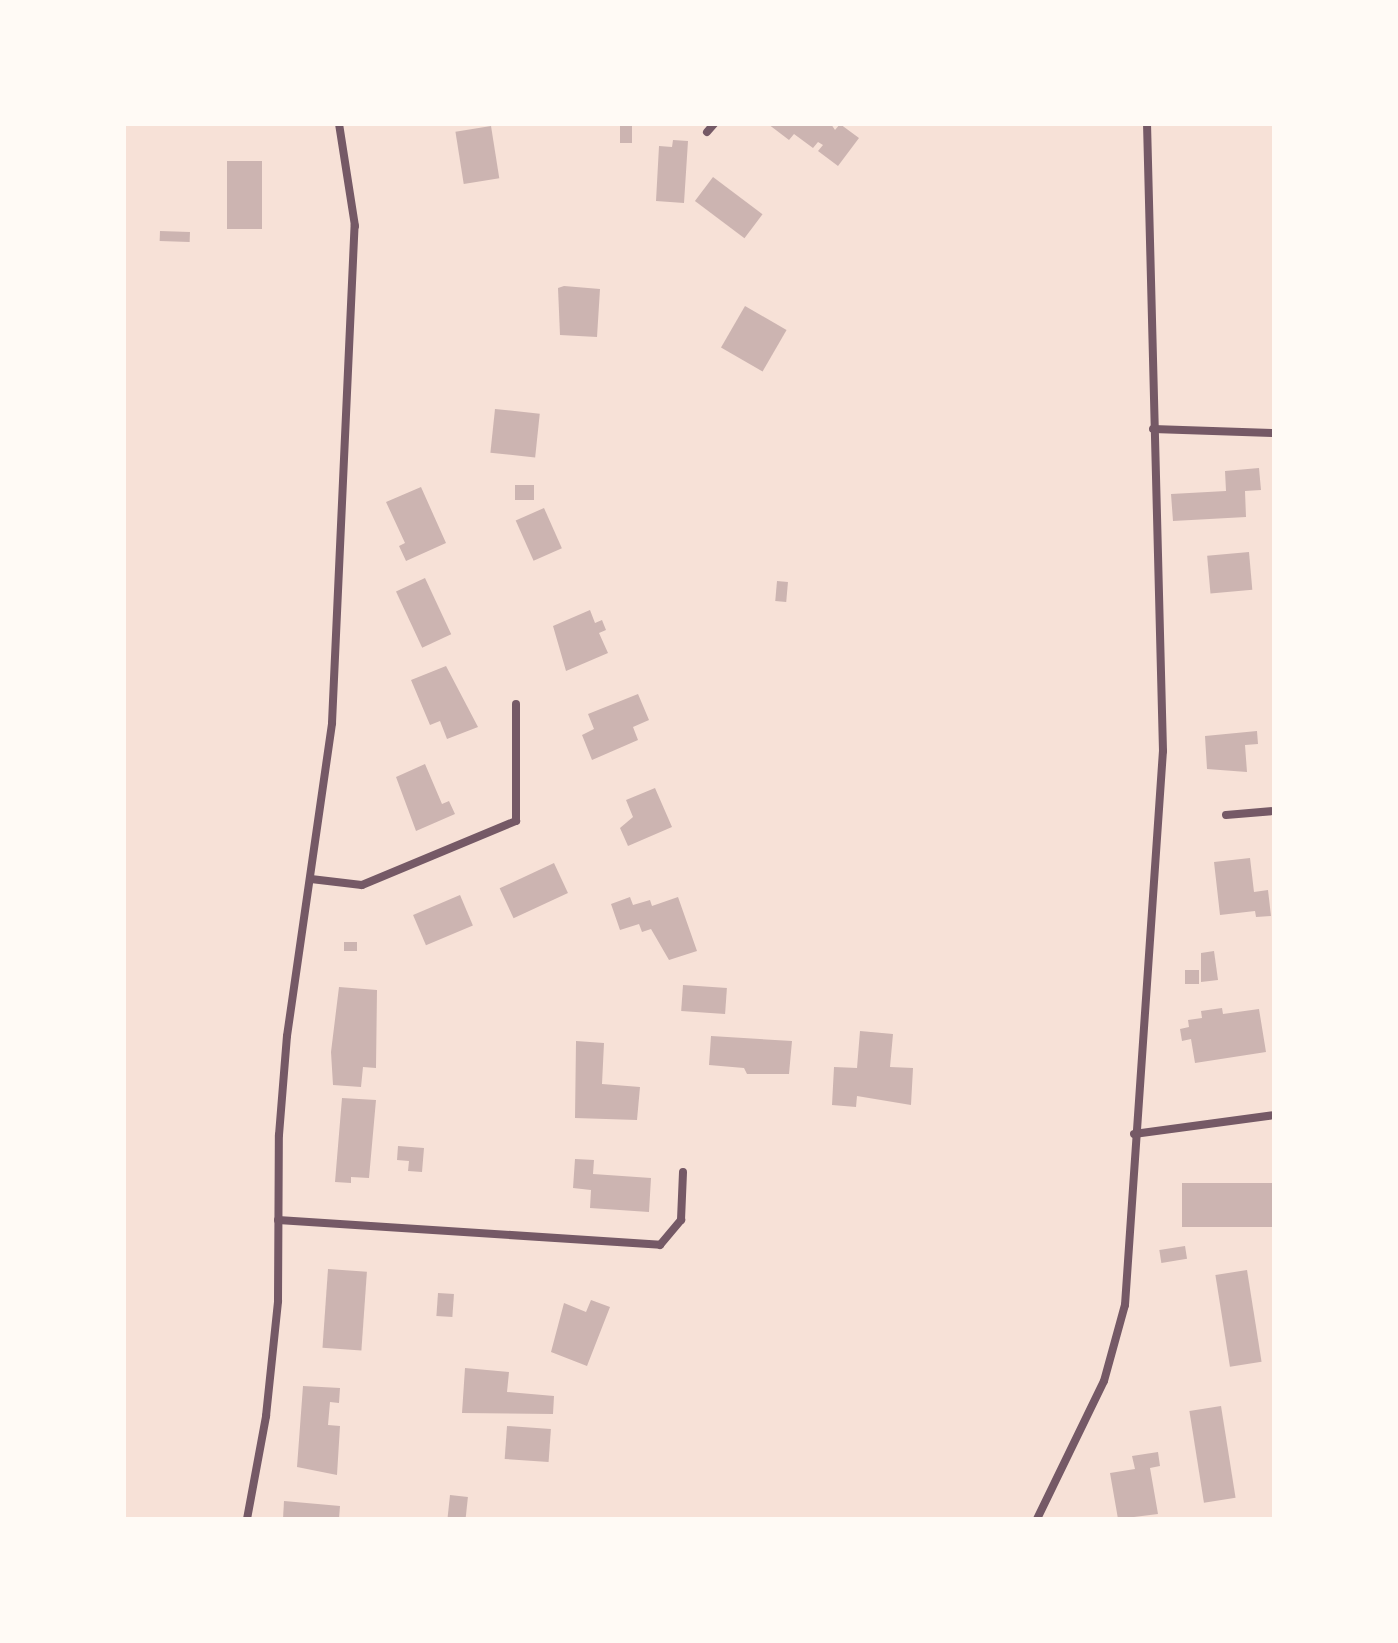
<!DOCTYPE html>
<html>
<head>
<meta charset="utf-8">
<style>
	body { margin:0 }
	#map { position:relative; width:1398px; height:1643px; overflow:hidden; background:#f7e1d7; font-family:Commissioner,sans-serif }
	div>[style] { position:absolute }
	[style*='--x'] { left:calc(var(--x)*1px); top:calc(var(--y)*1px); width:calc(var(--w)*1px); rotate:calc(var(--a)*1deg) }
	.building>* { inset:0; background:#ccb4b1; transform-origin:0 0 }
	.minor>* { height:8px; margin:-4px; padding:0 4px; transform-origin:4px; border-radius:4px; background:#755966 }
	span { translate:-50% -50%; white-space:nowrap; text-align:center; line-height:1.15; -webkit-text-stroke:7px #fffaf5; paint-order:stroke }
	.frame { position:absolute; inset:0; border:126px solid #fffaf5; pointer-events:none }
</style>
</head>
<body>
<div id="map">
	<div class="building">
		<i style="left:620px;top:124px;width:12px;height:19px"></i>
		<i style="clip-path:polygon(768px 124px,831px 124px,835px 130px,840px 124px,859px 138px,838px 166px,818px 151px,823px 145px,818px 142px,813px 148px,794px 134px,789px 140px)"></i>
		<i style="left:491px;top:126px;width:53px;height:36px;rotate:81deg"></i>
		<i style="clip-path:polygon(673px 140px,688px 141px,684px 203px,656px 201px,659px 146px,672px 147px)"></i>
		<i style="left:227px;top:161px;width:35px;height:68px"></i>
		<i style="left:713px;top:177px;width:62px;height:30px;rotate:37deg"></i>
		<i style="left:160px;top:231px;width:30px;height:10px;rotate:2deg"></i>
		<i style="clip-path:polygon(564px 286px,600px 289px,597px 337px,560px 335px,558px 288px)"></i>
		<i style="left:745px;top:306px;width:48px;height:48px;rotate:30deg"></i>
		<i style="left:495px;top:409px;width:45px;height:44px;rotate:6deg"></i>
		<i style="clip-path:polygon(1259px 468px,1261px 490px,1245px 491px,1246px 517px,1173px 521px,1171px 494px,1226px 491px,1225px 471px)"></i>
		<i style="left:515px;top:485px;width:19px;height:15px"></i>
		<i style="clip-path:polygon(421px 487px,446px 543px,406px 561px,399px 546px,405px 543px,386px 502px)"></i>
		<i style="left:544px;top:508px;width:44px;height:31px;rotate:66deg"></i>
		<i style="left:1249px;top:552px;width:38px;height:42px;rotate:85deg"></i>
		<i style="left:425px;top:578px;width:62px;height:32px;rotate:65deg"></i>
		<i style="left:777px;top:581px;width:11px;height:20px;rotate:5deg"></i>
		<i style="clip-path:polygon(590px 610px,595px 623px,602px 620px,606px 630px,599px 633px,608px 653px,566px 671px,553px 626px)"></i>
		<i style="clip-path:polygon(446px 666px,478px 727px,447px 739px,440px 721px,430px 725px,411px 680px)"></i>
		<i style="clip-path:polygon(638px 694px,649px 720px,633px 727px,638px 740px,592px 760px,582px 735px,594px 729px,588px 714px)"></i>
		<i style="clip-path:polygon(1257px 731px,1258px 744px,1245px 745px,1247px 772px,1207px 769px,1205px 736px)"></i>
		<i style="clip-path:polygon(425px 764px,442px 804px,449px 801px,455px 814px,416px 831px,396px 777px)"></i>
		<i style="clip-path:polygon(655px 788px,672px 827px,628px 846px,620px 828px,633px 817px,626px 800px)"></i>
		<i style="clip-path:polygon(1250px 858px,1254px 892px,1268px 890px,1271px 916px,1256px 917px,1255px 911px,1220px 915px,1214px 862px)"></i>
		<i style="left:554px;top:863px;width:33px;height:60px;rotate:65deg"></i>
		<i style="left:460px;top:895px;width:33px;height:51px;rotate:67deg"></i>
		<i style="clip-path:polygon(630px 897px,633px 905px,650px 900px,652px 906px,678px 897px,697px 951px,669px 960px,651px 929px,642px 932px,639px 924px,620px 930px,611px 904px)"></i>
		<i style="left:344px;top:942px;width:13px;height:9px"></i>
		<i style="clip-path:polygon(1214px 951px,1218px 980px,1201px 982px,1201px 953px)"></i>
		<i style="left:1185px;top:970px;width:14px;height:14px"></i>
		<i style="left:683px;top:985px;width:44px;height:26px;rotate:4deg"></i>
		<i style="clip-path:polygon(339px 987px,377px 990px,376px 1068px,363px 1067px,361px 1087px,333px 1085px,331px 1052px)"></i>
		<i style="clip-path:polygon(1222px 1008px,1223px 1014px,1259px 1009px,1266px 1052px,1195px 1063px,1191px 1039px,1182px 1041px,1180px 1029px,1189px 1027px,1188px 1020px,1202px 1018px,1201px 1011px)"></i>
		<i style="clip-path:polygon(860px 1031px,893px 1034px,890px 1067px,913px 1068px,911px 1105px,857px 1096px,856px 1107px,832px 1105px,834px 1067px,857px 1068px)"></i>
		<i style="clip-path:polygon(711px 1036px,792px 1041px,789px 1074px,747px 1074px,744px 1068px,709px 1065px)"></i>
		<i style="clip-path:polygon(576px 1041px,604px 1043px,602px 1084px,640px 1087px,637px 1120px,575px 1118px)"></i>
		<i style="clip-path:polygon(342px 1098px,376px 1100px,369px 1178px,351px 1177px,351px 1183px,335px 1182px)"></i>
		<i style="clip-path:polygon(398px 1146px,424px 1148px,422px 1172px,408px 1171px,409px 1161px,397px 1160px)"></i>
		<i style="clip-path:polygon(575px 1159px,594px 1160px,593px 1174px,651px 1178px,649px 1212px,590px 1208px,591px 1190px,573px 1188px)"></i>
		<i style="left:1274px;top:1183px;width:44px;height:92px;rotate:90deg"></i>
		<i style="left:1185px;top:1246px;width:13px;height:26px;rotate:81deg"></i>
		<i style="left:328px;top:1269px;width:39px;height:79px;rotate:4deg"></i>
		<i style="left:1247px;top:1270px;width:93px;height:32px;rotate:81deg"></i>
		<i style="left:438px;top:1293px;width:16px;height:23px;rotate:4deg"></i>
		<i style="clip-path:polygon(591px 1300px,610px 1307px,587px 1366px,551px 1352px,564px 1303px,586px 1312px)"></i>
		<i style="clip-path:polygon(465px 1368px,509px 1372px,507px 1392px,554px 1396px,553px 1414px,462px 1413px)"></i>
		<i style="clip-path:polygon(303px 1386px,340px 1388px,339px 1403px,330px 1402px,328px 1425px,340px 1426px,337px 1475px,297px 1467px)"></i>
		<i style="left:1221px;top:1406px;width:93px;height:32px;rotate:81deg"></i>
		<i style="left:507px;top:1426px;width:44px;height:33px;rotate:4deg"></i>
		<i style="clip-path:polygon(1158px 1452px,1160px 1466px,1150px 1468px,1158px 1514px,1118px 1519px,1110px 1473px,1135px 1469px,1132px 1456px)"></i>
		<i style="left:450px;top:1495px;width:18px;height:24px;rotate:6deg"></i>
		<i style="clip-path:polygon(284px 1501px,340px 1506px,339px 1519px,283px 1519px)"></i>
	</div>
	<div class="minor">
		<i style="--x:707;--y:132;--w:11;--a:-49"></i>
		<i style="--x:1153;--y:429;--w:121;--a:1.9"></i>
		<i style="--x:1226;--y:815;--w:48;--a:-4.8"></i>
		<i style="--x:311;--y:879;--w:51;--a:6.7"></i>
		<i style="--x:362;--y:885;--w:167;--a:-22.6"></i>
		<i style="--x:516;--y:821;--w:117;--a:-90"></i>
		<i style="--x:1134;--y:1134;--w:141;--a:-7.7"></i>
		<i style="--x:278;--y:1220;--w:383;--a:3.7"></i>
		<i style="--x:660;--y:1245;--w:33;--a:-50"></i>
		<i style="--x:681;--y:1220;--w:48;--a:-87.6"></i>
		<i style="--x:247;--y:1519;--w:105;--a:-79.5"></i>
		<i style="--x:266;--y:1416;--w:116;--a:-84"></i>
		<i style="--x:278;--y:1301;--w:166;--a:-89.7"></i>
		<i style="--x:279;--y:1135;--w:99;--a:-85.4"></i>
		<i style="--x:287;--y:1036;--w:316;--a:-81.8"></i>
		<i style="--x:332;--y:723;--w:498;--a:-87.4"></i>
		<i style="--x:355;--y:226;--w:103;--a:-98.9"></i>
		<i style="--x:1037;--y:1519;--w:153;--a:-64.1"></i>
		<i style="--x:1104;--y:1381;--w:79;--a:-74.6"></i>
		<i style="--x:1125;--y:1305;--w:555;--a:-86.08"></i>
		<i style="--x:1163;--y:751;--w:627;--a:-91.46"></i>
	</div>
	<div class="frame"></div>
</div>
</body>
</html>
